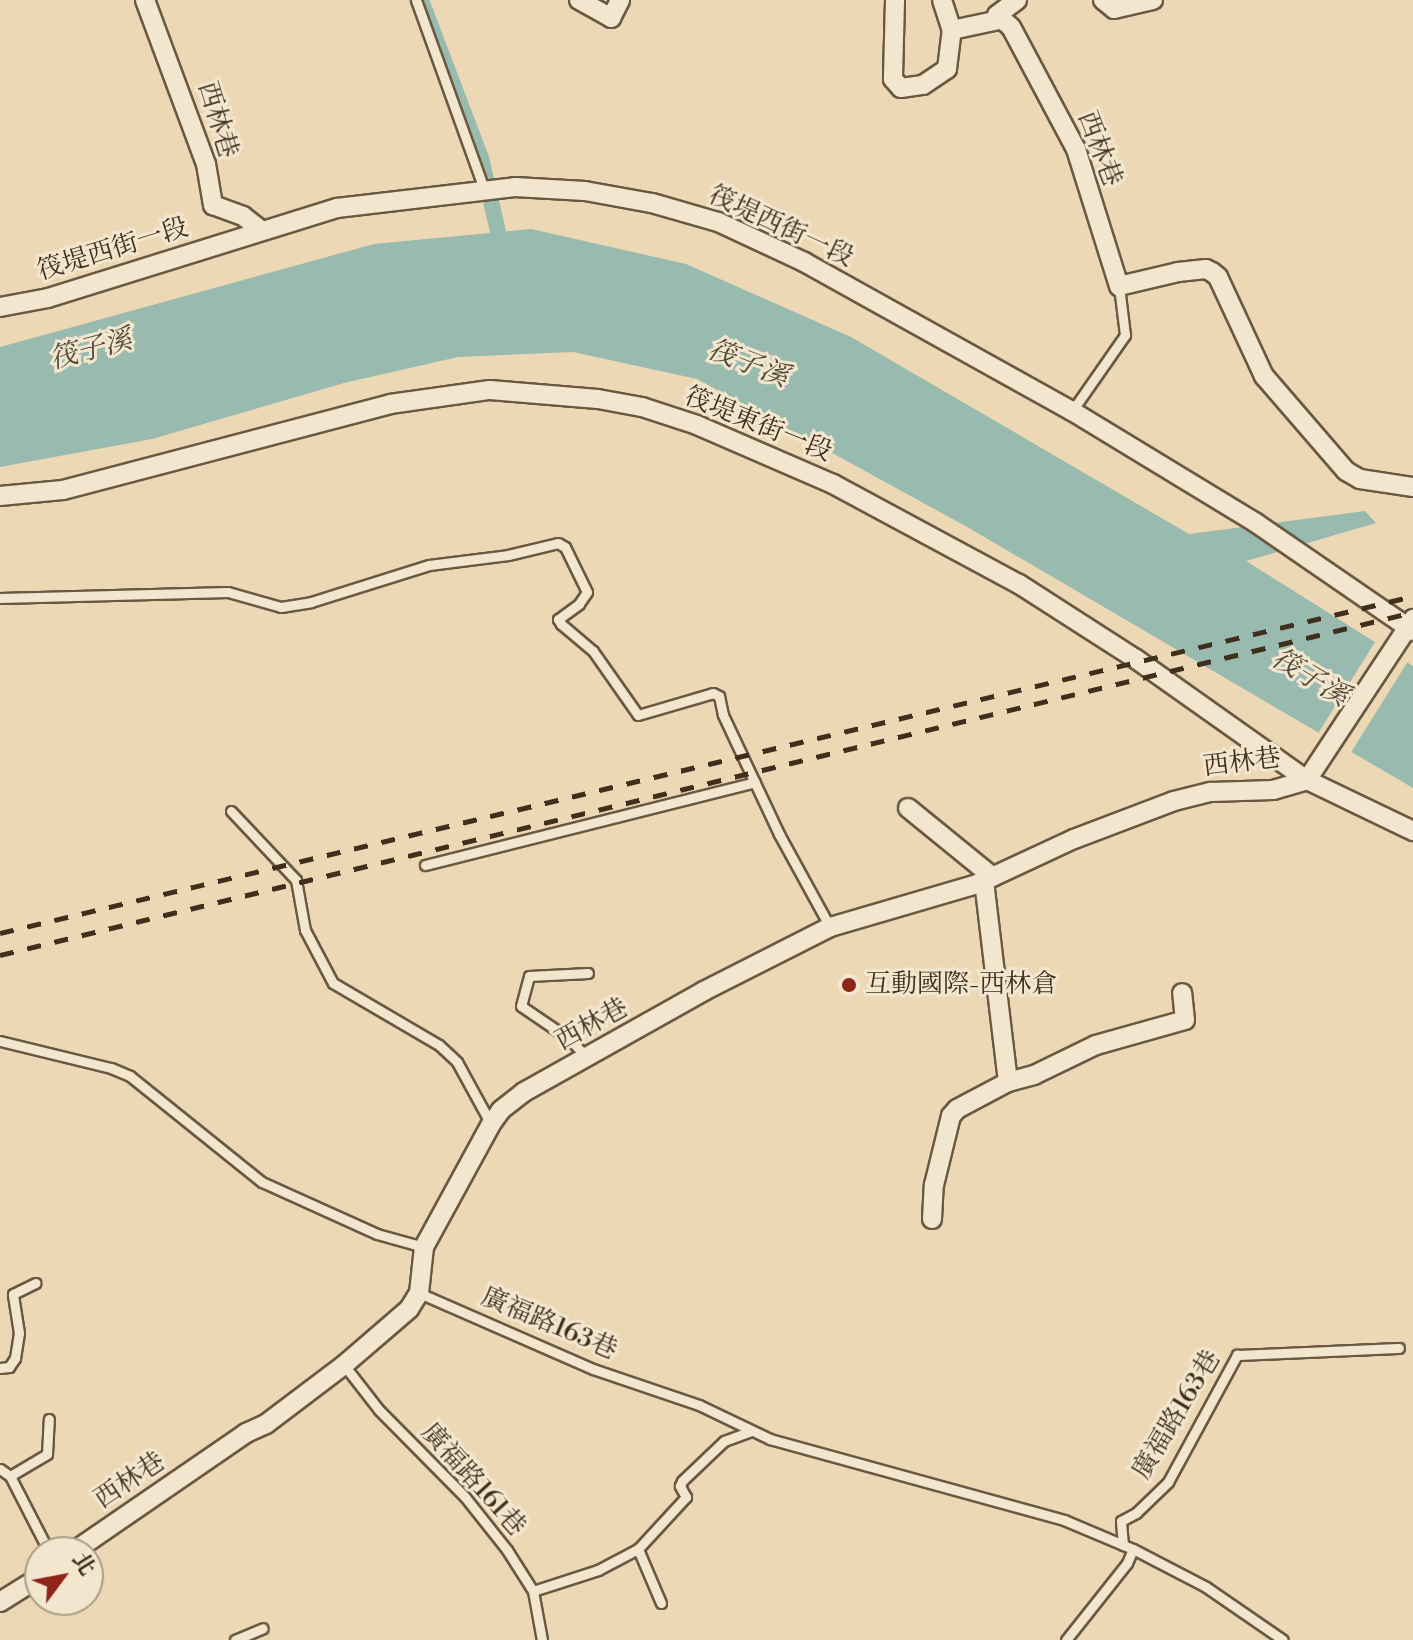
<!DOCTYPE html>
<html>
<head>
<meta charset="utf-8">
<style>
	body { margin:0 }
	#map { position:relative; width:1413px; height:1640px; overflow:hidden; background:#edd8b5; font-family:"Libre Bodoni","Noto Serif TC",serif }
	div>[style] { position:absolute }
	[style*='--x'] { left:calc(var(--x)*1px); top:calc(var(--y)*1px); width:calc(var(--w)*1px); rotate:calc(var(--a)*1deg) }
	.water>* { inset:0; background:#99baae }
	.pier>* { inset:0; background:#edd8b5; transform-origin:0 0 }
	.canal>* { height:16px; margin:-8px; padding:0 8px; transform-origin:8px; border-radius:8px; background:#99baae }
	.roads { filter:drop-shadow(2px 0 #6a5942) drop-shadow(-2px 0 #6a5942) drop-shadow(0 2px #6a5942) drop-shadow(0 -2px #6a5942) }
	.lane>* { height:9px; margin:-4.5px; padding:0 4.5px; transform-origin:4.5px; border-radius:4.5px; background:#f3e6cf }
	.street>* { height:18px; margin:-9px; padding:0 9px; transform-origin:9px; border-radius:9px; background:#f3e6cf }
	.rail>* { height:5px; margin-top:-2.5px; transform-origin:0; background:repeating-linear-gradient(90deg,#3f2f1c 0 14px,transparent 0 28px) }
	.dots>* { width:22px; height:22px; translate:-50% -50%; box-sizing:border-box; border:4px solid #f3e6cf; border-radius:50% }
	span { translate:-50% -50%; white-space:nowrap; text-align:center; line-height:1.15; -webkit-text-stroke:6px #f3e6cf; paint-order:stroke }
	.street-label { font-size:26px; color:#3f2f1c }
	.poi-label { font-size:26px; color:#3f2f1c }
	.left { translate:0 -50%; text-align:left }
	.water-label { font-size:28px; color:#514b39; font-style:italic }
	.north { position:absolute; left:24px; top:1536px; width:80px; height:80px; box-sizing:border-box; background:#f3e6cf; border:2px solid #ab9d87; border-radius:50%; rotate:58deg; font-size:22px; font-weight:700; line-height:32px; text-align:center; color:#3f2f1c }
	.north::after { content:''; display:block; margin:auto; width:28px; height:36px; background:#8f2418; clip-path:polygon(50% 0,100% 100%,50% 72%,0 100%) }
</style>
</head>
<body>
<div id="map">
	<div class="water">
		<i style="clip-path:polygon(531px 229px,686px 264px,851px 337px,1189px 534px,1365px 511px,1376px 523px,1246px 561px,1413px 666px,1413px 788px,969px 528px,697px 379px,573px 352px,458px 357px,344px 383px,152px 439px,0 467px,0 347px,374px 244px)"></i>
	</div>
	<div class="pier">
		<i style="left:1377px;top:639px;width:38px;height:115px;rotate:32deg"></i>
	</div>
	<div class="canal">
		<i style="--x:421;--y:0;--w:169;--a:69.2"></i>
		<i style="--x:481;--y:158;--w:98;--a:77"></i>
	</div>
	<div class="roads">
		<div class="lane">
			<i style="--x:416;--y:0;--w:201;--a:70.2"></i>
			<i style="--x:1072;--y:411;--w:93;--a:-55.1"></i>
			<i style="--x:1125;--y:335;--w:49;--a:-97"></i>
			<i style="--x:0;--y:598;--w:228;--a:-1.5"></i>
			<i style="--x:228;--y:592;--w:55;--a:15.8"></i>
			<i style="--x:281;--y:607;--w:30;--a:-9"></i>
			<i style="--x:311;--y:602;--w:124;--a:-17.4"></i>
			<i style="--x:429;--y:565;--w:80;--a:-7.2"></i>
			<i style="--x:508;--y:555;--w:51;--a:-13.5"></i>
			<i style="--x:558;--y:543;--w:8;--a:30"></i>
			<i style="--x:565;--y:547;--w:50;--a:63.9"></i>
			<i style="--x:587;--y:592;--w:14;--a:124"></i>
			<i style="--x:579;--y:604;--w:26;--a:144"></i>
			<i style="--x:558;--y:619;--w:6;--a:59"></i>
			<i style="--x:561;--y:624;--w:42;--a:40.2"></i>
			<i style="--x:593;--y:651;--w:78;--a:54.9"></i>
			<i style="--x:638;--y:715;--w:78;--a:-16.3"></i>
			<i style="--x:713;--y:693;--w:7;--a:27"></i>
			<i style="--x:719;--y:696;--w:19;--a:78"></i>
			<i style="--x:723;--y:715;--w:132;--a:64.8"></i>
			<i style="--x:779;--y:834;--w:106;--a:61.3"></i>
			<i style="--x:231;--y:811;--w:95;--a:46.7"></i>
			<i style="--x:296;--y:880;--w:51;--a:79.8"></i>
			<i style="--x:305;--y:930;--w:60;--a:62.2"></i>
			<i style="--x:333;--y:983;--w:123;--a:30.3"></i>
			<i style="--x:439;--y:1045;--w:25;--a:43"></i>
			<i style="--x:457;--y:1062;--w:71;--a:61.3"></i>
			<i style="--x:425;--y:865;--w:340;--a:-14.1"></i>
			<i style="--x:0;--y:1041;--w:114;--a:13.7"></i>
			<i style="--x:111;--y:1068;--w:21;--a:23"></i>
			<i style="--x:130;--y:1076;--w:169;--a:38.8"></i>
			<i style="--x:262;--y:1182;--w:126;--a:24.3"></i>
			<i style="--x:377;--y:1234;--w:49;--a:15.5"></i>
			<i style="--x:587;--y:1058;--w:24;--a:-132"></i>
			<i style="--x:571;--y:1040;--w:60;--a:-145.8"></i>
			<i style="--x:521;--y:1006;--w:31;--a:-75"></i>
			<i style="--x:529;--y:976;--w:59;--a:-2.9"></i>
			<i style="--x:419;--y:1293;--w:190;--a:23.6"></i>
			<i style="--x:593;--y:1369;--w:112;--a:18.8"></i>
			<i style="--x:699;--y:1405;--w:79;--a:25.6"></i>
			<i style="--x:770;--y:1439;--w:305;--a:15.4"></i>
			<i style="--x:1064;--y:1520;--w:75;--a:22.8"></i>
			<i style="--x:1133;--y:1549;--w:82;--a:27.5"></i>
			<i style="--x:1206;--y:1587;--w:93;--a:34.5"></i>
			<i style="--x:344;--y:1365;--w:57;--a:52.1"></i>
			<i style="--x:379;--y:1410;--w:122;--a:45.3"></i>
			<i style="--x:465;--y:1497;--w:68;--a:51.6"></i>
			<i style="--x:507;--y:1550;--w:49;--a:57.6"></i>
			<i style="--x:533;--y:1591;--w:50;--a:79.6"></i>
			<i style="--x:0;--y:1368;--w:9;--a:-6"></i>
			<i style="--x:9;--y:1367;--w:11;--a:-56"></i>
			<i style="--x:15;--y:1358;--w:25;--a:-81"></i>
			<i style="--x:19;--y:1333;--w:39;--a:-99"></i>
			<i style="--x:13;--y:1294;--w:25;--a:-26"></i>
			<i style="--x:0;--y:1469;--w:12;--a:35"></i>
			<i style="--x:10;--y:1476;--w:85;--a:62.8"></i>
			<i style="--x:10;--y:1476;--w:43;--a:-30.7"></i>
			<i style="--x:47;--y:1454;--w:35;--a:-87"></i>
			<i style="--x:1123;--y:1545;--w:24;--a:-95"></i>
			<i style="--x:1121;--y:1521;--w:17;--a:-28"></i>
			<i style="--x:1136;--y:1513;--w:45;--a:-44.1"></i>
			<i style="--x:1168;--y:1482;--w:145;--a:-61.5"></i>
			<i style="--x:1237;--y:1355;--w:162;--a:-2.5"></i>
			<i style="--x:533;--y:1591;--w:68;--a:-17.9"></i>
			<i style="--x:598;--y:1570;--w:45;--a:-27.7"></i>
			<i style="--x:661;--y:1603;--w:59;--a:-113.1"></i>
			<i style="--x:638;--y:1549;--w:71;--a:-47.3"></i>
			<i style="--x:686;--y:1497;--w:13;--a:-119"></i>
			<i style="--x:680;--y:1486;--w:5;--a:-68"></i>
			<i style="--x:682;--y:1481;--w:58;--a:-43.6"></i>
			<i style="--x:724;--y:1441;--w:29;--a:-20"></i>
			<i style="--x:235;--y:1640;--w:30;--a:-23"></i>
			<i style="--x:1066;--y:1640;--w:98;--a:-51.6"></i>
			<i style="--x:1127;--y:1563;--w:15;--a:-67"></i>
		</div>
		<div class="street">
			<i style="--x:145;--y:0;--w:175;--a:69.6"></i>
			<i style="--x:206;--y:164;--w:42;--a:80.3"></i>
			<i style="--x:213;--y:205;--w:32;--a:20"></i>
			<i style="--x:243;--y:216;--w:24;--a:38"></i>
			<i style="--x:579;--y:0;--w:37;--a:29"></i>
			<i style="--x:611;--y:18;--w:20;--a:-63"></i>
			<i style="--x:895;--y:0;--w:79;--a:91.5"></i>
			<i style="--x:893;--y:79;--w:12;--a:48"></i>
			<i style="--x:901;--y:88;--w:22;--a:-8"></i>
			<i style="--x:923;--y:85;--w:29;--a:-34"></i>
			<i style="--x:947;--y:69;--w:39;--a:-83"></i>
			<i style="--x:952;--y:30;--w:48;--a:-12"></i>
			<i style="--x:942;--y:0;--w:32;--a:72"></i>
			<i style="--x:1017;--y:0;--w:25;--a:143"></i>
			<i style="--x:997;--y:15;--w:18;--a:41"></i>
			<i style="--x:1011;--y:27;--w:138;--a:62"></i>
			<i style="--x:1076;--y:149;--w:144;--a:72.6"></i>
			<i style="--x:1119;--y:286;--w:61;--a:-13.3"></i>
			<i style="--x:1178;--y:272;--w:28;--a:-6"></i>
			<i style="--x:1206;--y:269;--w:7;--a:27"></i>
			<i style="--x:1212;--y:272;--w:8;--a:40"></i>
			<i style="--x:1218;--y:277;--w:109;--a:65.1"></i>
			<i style="--x:1264;--y:376;--w:125;--a:49.2"></i>
			<i style="--x:1346;--y:471;--w:16;--a:30"></i>
			<i style="--x:1360;--y:479;--w:54;--a:8.6"></i>
			<i style="--x:1103;--y:0;--w:14;--a:39"></i>
			<i style="--x:1114;--y:9;--w:40;--a:-13"></i>
			<i style="--x:0;--y:307;--w:49;--a:-10.6"></i>
			<i style="--x:48;--y:298;--w:303;--a:-17.3"></i>
			<i style="--x:337;--y:208;--w:179;--a:-6.7"></i>
			<i style="--x:515;--y:187;--w:70;--a:3.3"></i>
			<i style="--x:585;--y:191;--w:68;--a:10.2"></i>
			<i style="--x:652;--y:203;--w:69;--a:16.1"></i>
			<i style="--x:718;--y:222;--w:95;--a:24.9"></i>
			<i style="--x:804;--y:262;--w:307;--a:29.1"></i>
			<i style="--x:1072;--y:411;--w:215;--a:31.3"></i>
			<i style="--x:1256;--y:523;--w:191;--a:34.5"></i>
			<i style="--x:0;--y:496;--w:63;--a:-5.4"></i>
			<i style="--x:63;--y:490;--w:338;--a:-14.7"></i>
			<i style="--x:390;--y:404;--w:101;--a:-8"></i>
			<i style="--x:490;--y:390;--w:108;--a:4.8"></i>
			<i style="--x:598;--y:399;--w:45;--a:10.3"></i>
			<i style="--x:642;--y:407;--w:58;--a:18.1"></i>
			<i style="--x:697;--y:425;--w:148;--a:23.5"></i>
			<i style="--x:833;--y:484;--w:211;--a:28.3"></i>
			<i style="--x:1019;--y:584;--w:139;--a:32.7"></i>
			<i style="--x:1136;--y:659;--w:209;--a:35.3"></i>
			<i style="--x:1307;--y:780;--w:118;--a:25.7"></i>
			<i style="--x:1307;--y:780;--w:193;--a:-56.6"></i>
			<i style="--x:908;--y:808;--w:109;--a:39.1"></i>
			<i style="--x:984;--y:881;--w:202;--a:83.2"></i>
			<i style="--x:932;--y:1219;--w:34;--a:-87"></i>
			<i style="--x:934;--y:1185;--w:71;--a:-76.2"></i>
			<i style="--x:951;--y:1116;--w:9;--a:-49"></i>
			<i style="--x:957;--y:1109;--w:58;--a:-27.9"></i>
			<i style="--x:1008;--y:1082;--w:27;--a:-15"></i>
			<i style="--x:1034;--y:1075;--w:69;--a:-25.8"></i>
			<i style="--x:1096;--y:1045;--w:92;--a:-15.7"></i>
			<i style="--x:1185;--y:1020;--w:27;--a:-96"></i>
			<i style="--x:73;--y:1552;--w:210;--a:-34.5"></i>
			<i style="--x:246;--y:1433;--w:22;--a:-24"></i>
			<i style="--x:266;--y:1424;--w:98;--a:-37.1"></i>
			<i style="--x:344;--y:1365;--w:86;--a:-40.7"></i>
			<i style="--x:409;--y:1309;--w:19;--a:-58"></i>
			<i style="--x:419;--y:1293;--w:46;--a:-83.8"></i>
			<i style="--x:424;--y:1247;--w:140;--a:-61.4"></i>
			<i style="--x:491;--y:1124;--w:17;--a:-54"></i>
			<i style="--x:501;--y:1110;--w:29;--a:-38"></i>
			<i style="--x:524;--y:1092;--w:206;--a:-29.3"></i>
			<i style="--x:704;--y:991;--w:141;--a:-26.9"></i>
			<i style="--x:830;--y:927;--w:153;--a:-16.3"></i>
			<i style="--x:977;--y:884;--w:107;--a:-24.9"></i>
			<i style="--x:1074;--y:839;--w:107;--a:-20.8"></i>
			<i style="--x:1174;--y:801;--w:38;--a:-14"></i>
			<i style="--x:1211;--y:792;--w:62;--a:-1.8"></i>
			<i style="--x:1273;--y:790;--w:35;--a:-16"></i>
			<i style="--x:0;--y:1602;--w:47;--a:-32"></i>
		</div>
	</div>
	<div class="rail">
		<i style="--x:0;--y:933;--w:1453;--a:-13.41"></i>
		<i style="--x:0;--y:955;--w:1454;--a:-13.64"></i>
	</div>
	<div class="dots">
		<i style="left:849px;top:985px;background:#8f2418"></i>
	</div>
	<div class="street-label">
		<span style="left:217px;top:120px;rotate:73deg">西林巷</span>
		<span style="left:1099px;top:149px;rotate:69deg">西林巷</span>
		<span style="left:781px;top:227px;rotate:25deg">筏堤西街一段</span>
		<span style="left:113px;top:250px;rotate:-17deg">筏堤西街一段</span>
		<span style="left:758px;top:425px;rotate:22deg">筏堤東街一段</span>
		<span style="left:1242px;top:763px;rotate:-7deg">西林巷</span>
		<span style="left:592px;top:1025px;rotate:-29deg">西林巷</span>
		<span style="left:549px;top:1324px;rotate:23deg">廣福路163巷</span>
		<span style="left:1177px;top:1415px;rotate:-59deg">廣福路163巷</span>
		<span style="left:473px;top:1480px;rotate:48deg">廣福路161巷</span>
		<span style="left:130px;top:1481px;rotate:-34deg">西林巷</span>
	</div>
	<div class="poi-label">
		<span class="left" style="left:865px;top:985px">互動國際-西林倉</span>
	</div>
	<div class="water-label">
		<span style="left:91px;top:350px;rotate:-15deg">筏子溪</span>
		<span style="left:748px;top:364px;rotate:21deg">筏子溪</span>
		<span style="left:1310px;top:678px;rotate:31deg">筏子溪</span>
	</div>
	<div class="north">北</div>
</div>
</body>
</html>
